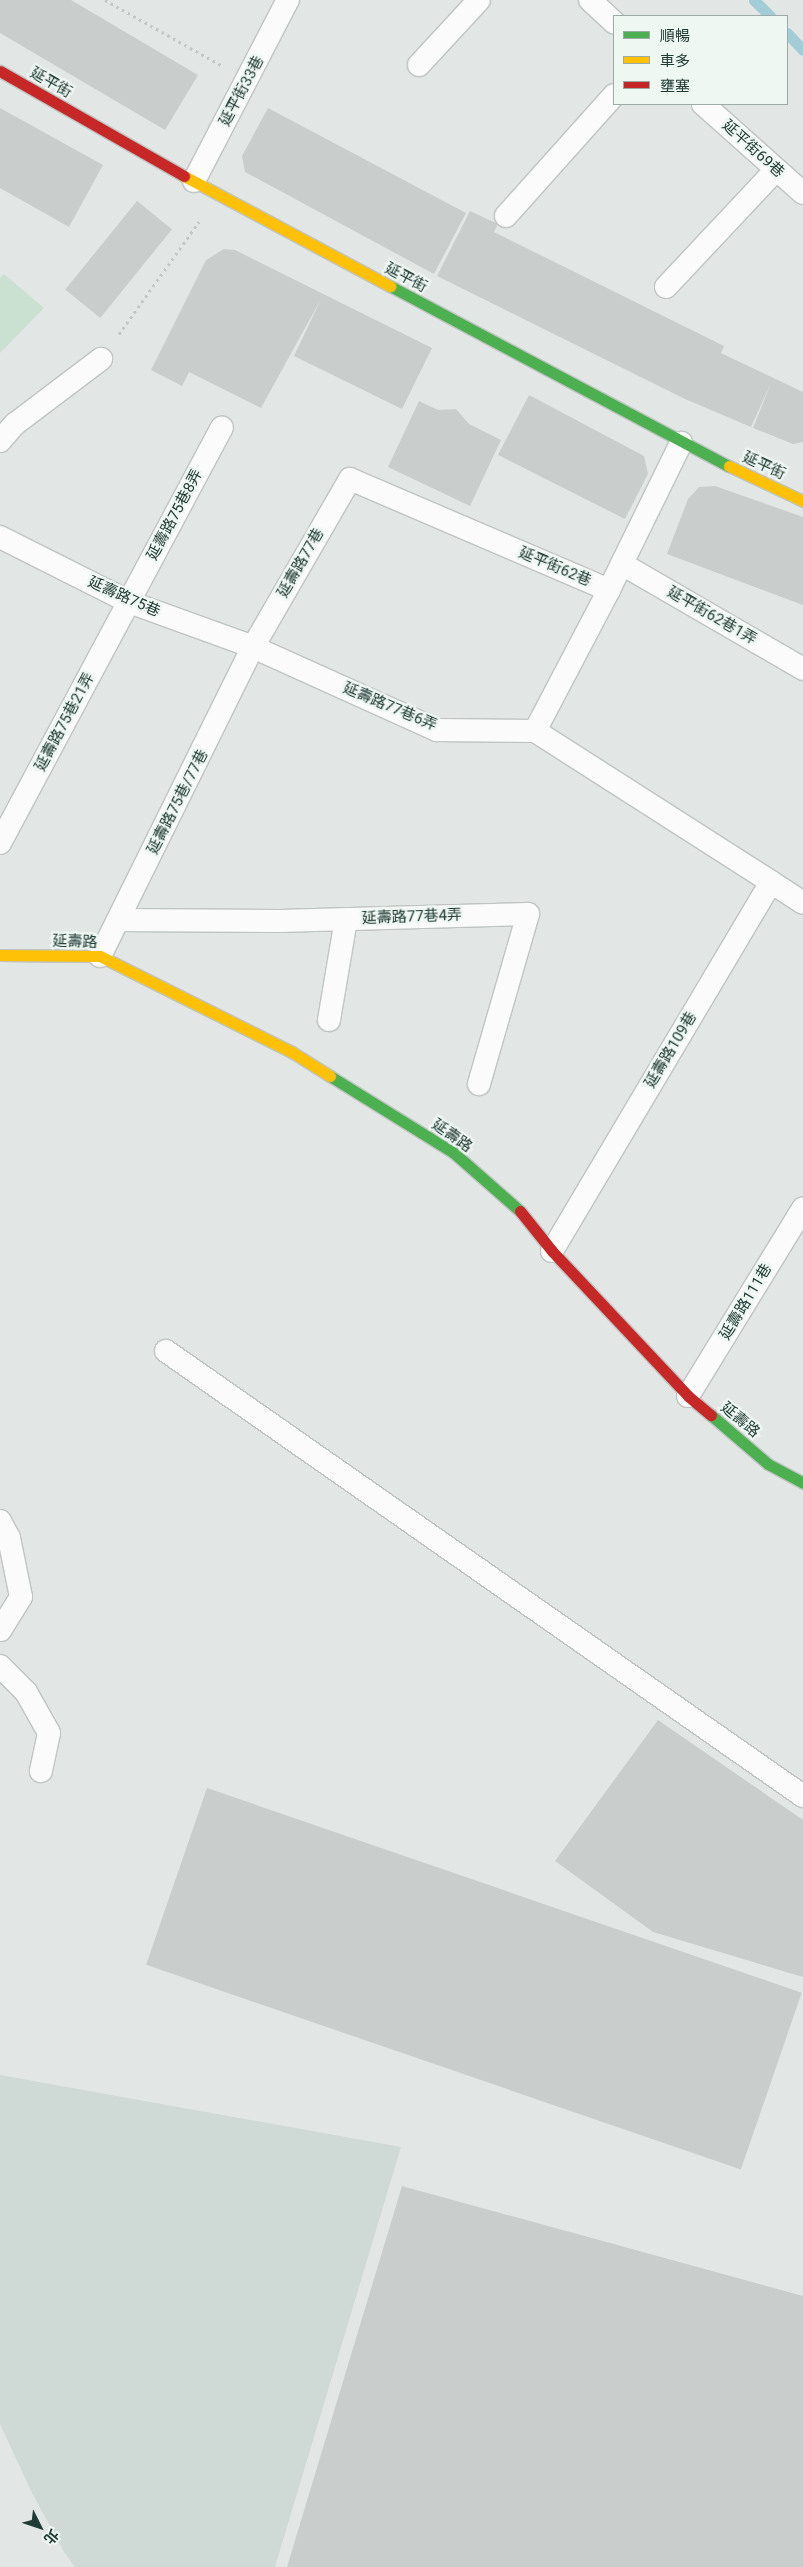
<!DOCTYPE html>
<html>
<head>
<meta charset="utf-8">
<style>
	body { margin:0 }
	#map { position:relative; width:803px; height:2567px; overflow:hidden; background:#e2e7e5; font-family:Roboto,"Noto Sans TC",sans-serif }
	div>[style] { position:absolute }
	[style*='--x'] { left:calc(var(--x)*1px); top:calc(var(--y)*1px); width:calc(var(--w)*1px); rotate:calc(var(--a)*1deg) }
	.built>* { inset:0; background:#cfd9d5 }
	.green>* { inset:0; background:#cae1d2 }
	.stream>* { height:11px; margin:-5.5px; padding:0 5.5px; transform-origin:5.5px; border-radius:5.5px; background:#a2ccd6 }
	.building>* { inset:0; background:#c9cecc; transform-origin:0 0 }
	.path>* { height:3px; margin-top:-1.5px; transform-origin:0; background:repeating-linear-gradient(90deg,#bfc8c6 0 2.5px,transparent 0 6.5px) }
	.roads { filter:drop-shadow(1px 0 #bfc4c2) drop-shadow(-1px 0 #bfc4c2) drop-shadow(0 1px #bfc4c2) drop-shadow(0 -1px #bfc4c2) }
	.lane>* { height:22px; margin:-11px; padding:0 11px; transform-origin:11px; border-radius:11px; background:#fbfbfb }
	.fast>* { height:11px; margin:-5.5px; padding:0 5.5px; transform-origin:5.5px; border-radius:5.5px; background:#4caf50 }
	.slow>* { height:11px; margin:-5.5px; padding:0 5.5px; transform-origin:5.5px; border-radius:5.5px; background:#ffc107 }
	.jam>* { height:11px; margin:-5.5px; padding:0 5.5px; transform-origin:5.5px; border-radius:5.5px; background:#c62828 }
	span { translate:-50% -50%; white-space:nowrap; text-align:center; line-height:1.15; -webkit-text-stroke:4.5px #eff7f3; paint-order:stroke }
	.street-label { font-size:15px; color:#203a34 }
	.legend { position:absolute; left:613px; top:15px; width:175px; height:90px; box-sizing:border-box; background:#eff7f3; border:1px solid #9caba7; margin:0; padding:6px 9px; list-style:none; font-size:15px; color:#203a34 }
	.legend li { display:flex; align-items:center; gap:10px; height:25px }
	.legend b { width:25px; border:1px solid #9caba7 }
	.north { position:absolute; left:15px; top:2502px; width:50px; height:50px; -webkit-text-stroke:4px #eff7f3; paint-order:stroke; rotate:131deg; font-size:14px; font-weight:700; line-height:20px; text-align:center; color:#203a34 }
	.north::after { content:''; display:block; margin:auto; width:18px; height:22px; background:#203a34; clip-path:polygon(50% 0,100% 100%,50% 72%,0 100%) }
</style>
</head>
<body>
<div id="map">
	<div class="built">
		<i style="clip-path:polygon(0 2075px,401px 2147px,275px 2567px,75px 2567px,64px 2552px,32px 2493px,0 2424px)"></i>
	</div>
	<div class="green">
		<i style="clip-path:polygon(4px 274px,44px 308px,0 353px,0 278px)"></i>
	</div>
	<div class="stream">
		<i style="--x:754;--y:0;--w:23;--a:45"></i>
		<i style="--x:787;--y:33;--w:23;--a:47"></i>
	</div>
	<div class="building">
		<i style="clip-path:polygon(0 0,71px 0,198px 75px,165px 130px,0 33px)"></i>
		<i style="clip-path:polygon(0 108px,103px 165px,69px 227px,0 188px)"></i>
		<i style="clip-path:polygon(268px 108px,466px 213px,434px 274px,245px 172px,242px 156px)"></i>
		<i style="left:137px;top:201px;width:45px;height:114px;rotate:39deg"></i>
		<i style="clip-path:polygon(470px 211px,498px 224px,494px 232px,724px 346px,721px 353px,803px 392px,803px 442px,793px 444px,753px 428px,771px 383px,751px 427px,685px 399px,437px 276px)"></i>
		<i style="clip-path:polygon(224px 249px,235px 250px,432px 348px,402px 409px,294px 356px,321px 299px,261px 408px,189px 372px,182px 386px,151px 370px,206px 260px)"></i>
		<i style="clip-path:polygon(529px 395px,644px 456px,648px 474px,625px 519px,498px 455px)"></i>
		<i style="clip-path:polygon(419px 401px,438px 410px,456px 409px,469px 424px,501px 440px,470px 506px,388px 467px)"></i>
		<i style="clip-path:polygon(715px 486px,803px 517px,803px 605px,667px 554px,688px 499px,699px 487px)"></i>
		<i style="clip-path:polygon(658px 1720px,803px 1820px,803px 1977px,653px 1932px,555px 1861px)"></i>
		<i style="left:207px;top:1788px;width:629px;height:187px;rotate:19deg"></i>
		<i style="clip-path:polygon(402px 2186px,803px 2296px,803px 2567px,287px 2567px)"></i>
	</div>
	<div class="path">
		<i style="--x:105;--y:0;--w:133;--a:29.3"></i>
		<i style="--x:119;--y:334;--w:138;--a:-54.5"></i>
	</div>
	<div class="roads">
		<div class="lane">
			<i style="--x:590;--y:0;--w:33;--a:43"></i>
			<i style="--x:419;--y:65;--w:88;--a:-47.3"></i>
			<i style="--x:703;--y:104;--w:134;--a:41.7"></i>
			<i style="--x:194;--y:181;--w:204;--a:-62.6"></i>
			<i style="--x:506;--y:216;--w:162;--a:-48.2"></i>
			<i style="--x:666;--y:287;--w:161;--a:-46.8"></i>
			<i style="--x:0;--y:441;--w:23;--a:-49"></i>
			<i style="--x:15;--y:424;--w:108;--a:-37.1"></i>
			<i style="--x:0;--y:537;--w:144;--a:26.7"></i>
			<i style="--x:129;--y:602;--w:132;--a:19.9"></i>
			<i style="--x:253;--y:647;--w:202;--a:24.3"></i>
			<i style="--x:437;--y:730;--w:98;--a:0.6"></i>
			<i style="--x:535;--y:731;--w:159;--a:-62.3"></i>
			<i style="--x:622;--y:564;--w:209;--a:30.1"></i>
			<i style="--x:535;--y:731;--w:280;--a:32.6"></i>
			<i style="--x:0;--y:843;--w:471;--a:-61.9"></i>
			<i style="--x:118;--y:920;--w:161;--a:0.4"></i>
			<i style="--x:279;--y:921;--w:249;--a:-1.6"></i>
			<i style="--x:528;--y:914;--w:177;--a:106.1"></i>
			<i style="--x:100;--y:956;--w:345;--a:-63.7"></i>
			<i style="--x:253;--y:647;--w:194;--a:-60"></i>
			<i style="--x:350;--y:479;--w:282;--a:23.2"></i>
			<i style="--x:609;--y:590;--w:164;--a:-63.9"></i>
			<i style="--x:329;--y:1020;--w:102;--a:-80.4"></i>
			<i style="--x:552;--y:1251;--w:429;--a:-59.3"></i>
			<i style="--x:771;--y:882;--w:38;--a:33"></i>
			<i style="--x:166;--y:1351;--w:777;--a:34.94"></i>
			<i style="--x:688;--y:1396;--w:220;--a:-58.5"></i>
			<i style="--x:0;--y:1521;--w:19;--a:62"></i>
			<i style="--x:9;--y:1538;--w:60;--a:78.5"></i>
			<i style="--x:21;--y:1597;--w:39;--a:122"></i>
			<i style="--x:0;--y:1666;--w:37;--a:45"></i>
			<i style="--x:26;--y:1692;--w:47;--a:60.7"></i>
			<i style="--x:49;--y:1733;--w:39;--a:102"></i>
		</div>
		<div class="fast">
			<i style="--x:390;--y:286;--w:384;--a:28"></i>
			<i style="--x:330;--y:1076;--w:146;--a:31.8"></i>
			<i style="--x:454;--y:1153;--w:88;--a:41.3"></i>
			<i style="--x:711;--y:1415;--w:75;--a:40.7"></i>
			<i style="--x:768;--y:1464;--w:40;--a:28"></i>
		</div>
		<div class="slow">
			<i style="--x:184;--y:176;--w:234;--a:28.1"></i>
			<i style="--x:729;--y:466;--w:82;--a:25.3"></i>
			<i style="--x:0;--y:955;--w:100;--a:0.6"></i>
			<i style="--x:100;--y:956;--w:215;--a:26.6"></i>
			<i style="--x:292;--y:1052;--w:45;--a:32.3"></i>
		</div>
		<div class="jam">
			<i style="--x:0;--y:71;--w:212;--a:29.7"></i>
			<i style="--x:520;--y:1211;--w:51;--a:51.3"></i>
			<i style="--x:552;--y:1251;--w:199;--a:46.8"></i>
			<i style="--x:688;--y:1396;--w:30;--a:40"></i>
		</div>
	</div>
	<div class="street-label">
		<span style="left:51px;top:83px;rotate:30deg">延平街</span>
		<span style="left:242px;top:91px;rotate:-62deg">延平街33巷</span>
		<span style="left:753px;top:149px;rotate:42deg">延平街69巷</span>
		<span style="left:406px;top:278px;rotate:28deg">延平街</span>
		<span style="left:764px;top:466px;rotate:25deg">延平街</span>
		<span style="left:175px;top:515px;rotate:-62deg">延壽路75巷8弄</span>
		<span style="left:301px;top:563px;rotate:-60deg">延壽路77巷</span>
		<span style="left:555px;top:567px;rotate:23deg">延平街62巷</span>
		<span style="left:124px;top:597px;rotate:24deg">延壽路75巷</span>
		<span style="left:712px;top:616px;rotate:30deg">延平街62巷1弄</span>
		<span style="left:390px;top:707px;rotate:23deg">延壽路77巷6弄</span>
		<span style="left:65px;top:722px;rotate:-62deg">延壽路75巷21弄</span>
		<span style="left:178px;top:802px;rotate:-63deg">延壽路75巷/77巷</span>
		<span style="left:412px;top:917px;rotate:-2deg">延壽路77巷4弄</span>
		<span style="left:75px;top:942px;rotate:2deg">延壽路</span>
		<span style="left:671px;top:1050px;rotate:-59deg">延壽路109巷</span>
		<span style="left:452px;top:1136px;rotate:35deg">延壽路</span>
		<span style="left:746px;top:1302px;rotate:-59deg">延壽路111巷</span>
		<span style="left:740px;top:1420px;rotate:40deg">延壽路</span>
	</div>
	<ul class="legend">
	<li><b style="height:6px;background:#4caf50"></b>順暢</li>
	<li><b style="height:6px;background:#ffc107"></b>車多</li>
	<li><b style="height:6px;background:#c62828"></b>壅塞</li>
	</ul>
	<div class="north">北</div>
</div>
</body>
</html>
